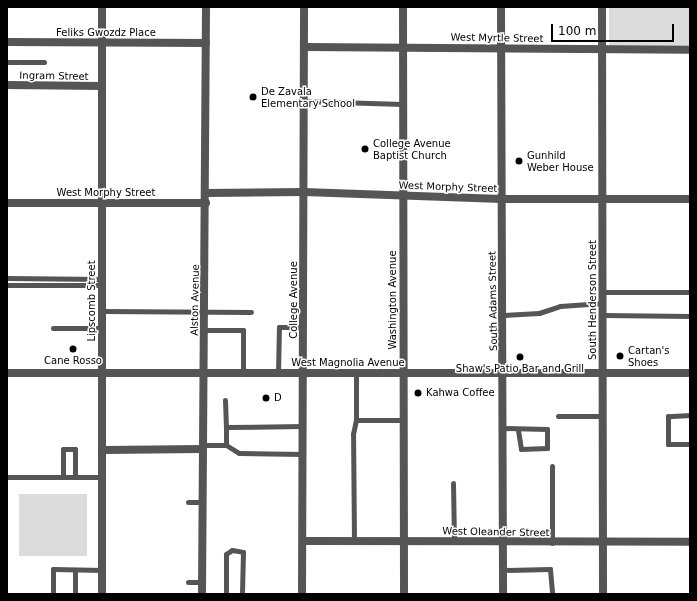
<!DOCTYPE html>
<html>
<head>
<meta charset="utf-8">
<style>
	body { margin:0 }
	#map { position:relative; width:697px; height:601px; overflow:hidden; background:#fff; font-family:"DejaVu Sans",sans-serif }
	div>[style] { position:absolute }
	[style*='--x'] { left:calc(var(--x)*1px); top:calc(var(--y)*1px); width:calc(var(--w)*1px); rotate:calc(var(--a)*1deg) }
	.green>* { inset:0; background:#dcdcdc; transform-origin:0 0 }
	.service>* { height:5px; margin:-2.5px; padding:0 2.5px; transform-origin:2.5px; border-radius:2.5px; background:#555 }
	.minor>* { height:8px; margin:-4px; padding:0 4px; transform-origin:4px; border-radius:4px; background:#555 }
	.tertiary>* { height:8px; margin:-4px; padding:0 4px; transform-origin:4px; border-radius:4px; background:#555 }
	.dots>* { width:11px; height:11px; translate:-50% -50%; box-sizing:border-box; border:2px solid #fff; border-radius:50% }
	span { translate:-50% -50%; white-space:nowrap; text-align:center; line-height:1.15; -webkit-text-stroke:3px #fff; paint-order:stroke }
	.street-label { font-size:10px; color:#000 }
	.poi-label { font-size:10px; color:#000 }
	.left { translate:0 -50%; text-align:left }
	.frame { position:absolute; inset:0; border:8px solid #000; pointer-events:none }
	.scale { position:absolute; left:551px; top:24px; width:123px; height:18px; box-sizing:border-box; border:2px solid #000; border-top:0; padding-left:5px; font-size:12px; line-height:14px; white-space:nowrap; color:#000; -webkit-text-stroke:3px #fff; paint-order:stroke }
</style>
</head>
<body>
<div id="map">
	<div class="green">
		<i style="left:609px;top:7px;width:81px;height:39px"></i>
		<i style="left:19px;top:494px;width:68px;height:62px"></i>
	</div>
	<div class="service">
		<i style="--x:7;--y:62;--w:37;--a:0"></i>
		<i style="--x:304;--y:101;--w:99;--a:1.7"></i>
		<i style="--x:7;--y:278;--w:95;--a:0.6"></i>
		<i style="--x:7;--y:285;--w:95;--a:0"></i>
		<i style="--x:603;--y:292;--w:87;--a:0"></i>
		<i style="--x:102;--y:311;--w:149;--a:0.4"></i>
		<i style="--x:503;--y:315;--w:36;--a:-3"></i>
		<i style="--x:539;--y:313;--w:22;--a:-18"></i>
		<i style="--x:560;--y:306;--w:43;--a:-4"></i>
		<i style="--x:603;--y:315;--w:87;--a:0.7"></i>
		<i style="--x:53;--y:328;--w:49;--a:0"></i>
		<i style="--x:205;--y:330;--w:38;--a:0"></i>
		<i style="--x:243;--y:330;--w:43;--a:90"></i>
		<i style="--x:278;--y:373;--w:46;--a:-88.8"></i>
		<i style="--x:279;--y:327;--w:24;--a:0"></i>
		<i style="--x:356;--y:373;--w:47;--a:90"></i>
		<i style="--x:356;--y:420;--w:47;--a:0"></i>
		<i style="--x:225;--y:400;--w:27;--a:88"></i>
		<i style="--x:690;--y:415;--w:22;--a:177"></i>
		<i style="--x:668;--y:416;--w:28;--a:90"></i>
		<i style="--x:668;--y:444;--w:22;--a:0"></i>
		<i style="--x:558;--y:416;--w:45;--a:0"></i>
		<i style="--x:503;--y:428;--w:44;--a:1.3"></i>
		<i style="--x:547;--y:429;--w:19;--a:90"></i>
		<i style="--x:547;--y:448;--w:26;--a:178"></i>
		<i style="--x:521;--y:449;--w:20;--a:-99"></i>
		<i style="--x:203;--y:445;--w:23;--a:0"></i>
		<i style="--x:226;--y:445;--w:15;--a:32"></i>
		<i style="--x:239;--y:453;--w:64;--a:0.9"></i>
		<i style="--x:226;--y:445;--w:18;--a:-90"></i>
		<i style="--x:226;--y:427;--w:77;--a:-0.7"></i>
		<i style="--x:552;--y:466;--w:77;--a:90"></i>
		<i style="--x:7;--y:477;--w:96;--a:0"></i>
		<i style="--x:63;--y:477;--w:28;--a:-90"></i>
		<i style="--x:63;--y:449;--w:12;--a:0"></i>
		<i style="--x:75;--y:449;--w:28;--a:90"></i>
		<i style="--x:453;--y:483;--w:58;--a:89"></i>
		<i style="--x:188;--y:502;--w:15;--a:0"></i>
		<i style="--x:354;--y:541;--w:107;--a:-90.5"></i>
		<i style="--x:353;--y:434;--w:14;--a:-78"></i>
		<i style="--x:75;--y:570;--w:24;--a:90"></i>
		<i style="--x:503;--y:570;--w:47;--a:-1.2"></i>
		<i style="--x:550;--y:569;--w:25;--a:85"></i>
		<i style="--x:188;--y:582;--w:14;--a:0"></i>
		<i style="--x:53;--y:594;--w:25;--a:-90"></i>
		<i style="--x:53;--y:569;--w:50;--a:1.1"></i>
		<i style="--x:226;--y:594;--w:40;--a:-90"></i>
		<i style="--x:226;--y:554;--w:7;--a:-34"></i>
		<i style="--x:232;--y:550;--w:11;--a:10"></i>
		<i style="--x:243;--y:552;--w:42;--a:91.4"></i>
	</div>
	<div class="minor">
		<i style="--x:102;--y:7;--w:587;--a:90"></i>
		<i style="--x:403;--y:7;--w:587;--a:89.9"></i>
		<i style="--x:501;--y:7;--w:587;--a:89.8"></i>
		<i style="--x:602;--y:7;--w:587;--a:89.9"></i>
		<i style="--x:7;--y:42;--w:199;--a:0.3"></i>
		<i style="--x:304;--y:47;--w:386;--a:0.4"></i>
		<i style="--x:7;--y:85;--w:95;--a:0.6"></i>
		<i style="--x:206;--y:193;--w:98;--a:-0.6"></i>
		<i style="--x:304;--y:192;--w:198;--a:2"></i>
		<i style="--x:502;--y:199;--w:188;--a:0"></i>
		<i style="--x:7;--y:203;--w:199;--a:0"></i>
		<i style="--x:104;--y:450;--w:99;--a:-0.6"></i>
		<i style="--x:303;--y:541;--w:387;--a:0.1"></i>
		<i style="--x:202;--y:594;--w:587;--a:-89.61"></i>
		<i style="--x:302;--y:594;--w:587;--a:-89.8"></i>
	</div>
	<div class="tertiary">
		<i style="--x:7;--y:373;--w:683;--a:0"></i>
	</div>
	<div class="dots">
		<i style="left:253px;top:97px;background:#000"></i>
		<i style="left:365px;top:149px;background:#000"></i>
		<i style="left:519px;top:161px;background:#000"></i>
		<i style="left:73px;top:349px;background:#000"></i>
		<i style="left:620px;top:356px;background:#000"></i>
		<i style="left:520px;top:357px;background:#000"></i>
		<i style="left:418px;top:393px;background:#000"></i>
		<i style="left:266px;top:398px;background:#000"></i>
	</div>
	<div class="street-label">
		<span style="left:106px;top:33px">Feliks Gwozdz Place</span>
		<span style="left:497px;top:38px;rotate:1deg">West Myrtle Street</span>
		<span style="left:54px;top:76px;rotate:1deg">Ingram Street</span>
		<span style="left:448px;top:187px;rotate:2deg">West Morphy Street</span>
		<span style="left:106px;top:193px">West Morphy Street</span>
		<span style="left:195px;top:300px;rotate:-89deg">Alston Avenue</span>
		<span style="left:294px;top:300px;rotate:-90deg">College Avenue</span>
		<span style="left:393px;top:300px;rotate:-90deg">Washington Avenue</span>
		<span style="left:593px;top:300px;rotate:-90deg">South Henderson Street</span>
		<span style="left:92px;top:301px;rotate:-90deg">Lipscomb Street</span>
		<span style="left:493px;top:301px;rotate:-91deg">South Adams Street</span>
		<span style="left:348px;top:363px">West Magnolia Avenue</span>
		<span style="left:496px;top:532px;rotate:1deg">West Oleander Street</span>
	</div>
	<div class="poi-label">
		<span class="left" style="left:261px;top:97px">De Zavala<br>Elementary School</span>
		<span class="left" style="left:373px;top:149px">College Avenue<br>Baptist Church</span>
		<span class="left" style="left:527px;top:161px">Gunhild<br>Weber House</span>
		<span class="left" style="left:628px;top:356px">Cartan's<br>Shoes</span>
		<span style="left:73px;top:361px">Cane Rosso</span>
		<span style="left:520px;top:369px">Shaw's Patio Bar and Grill</span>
		<span class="left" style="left:426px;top:393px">Kahwa Coffee</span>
		<span class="left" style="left:274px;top:398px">D</span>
	</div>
	<div class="frame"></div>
	<div class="scale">100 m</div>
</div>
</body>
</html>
